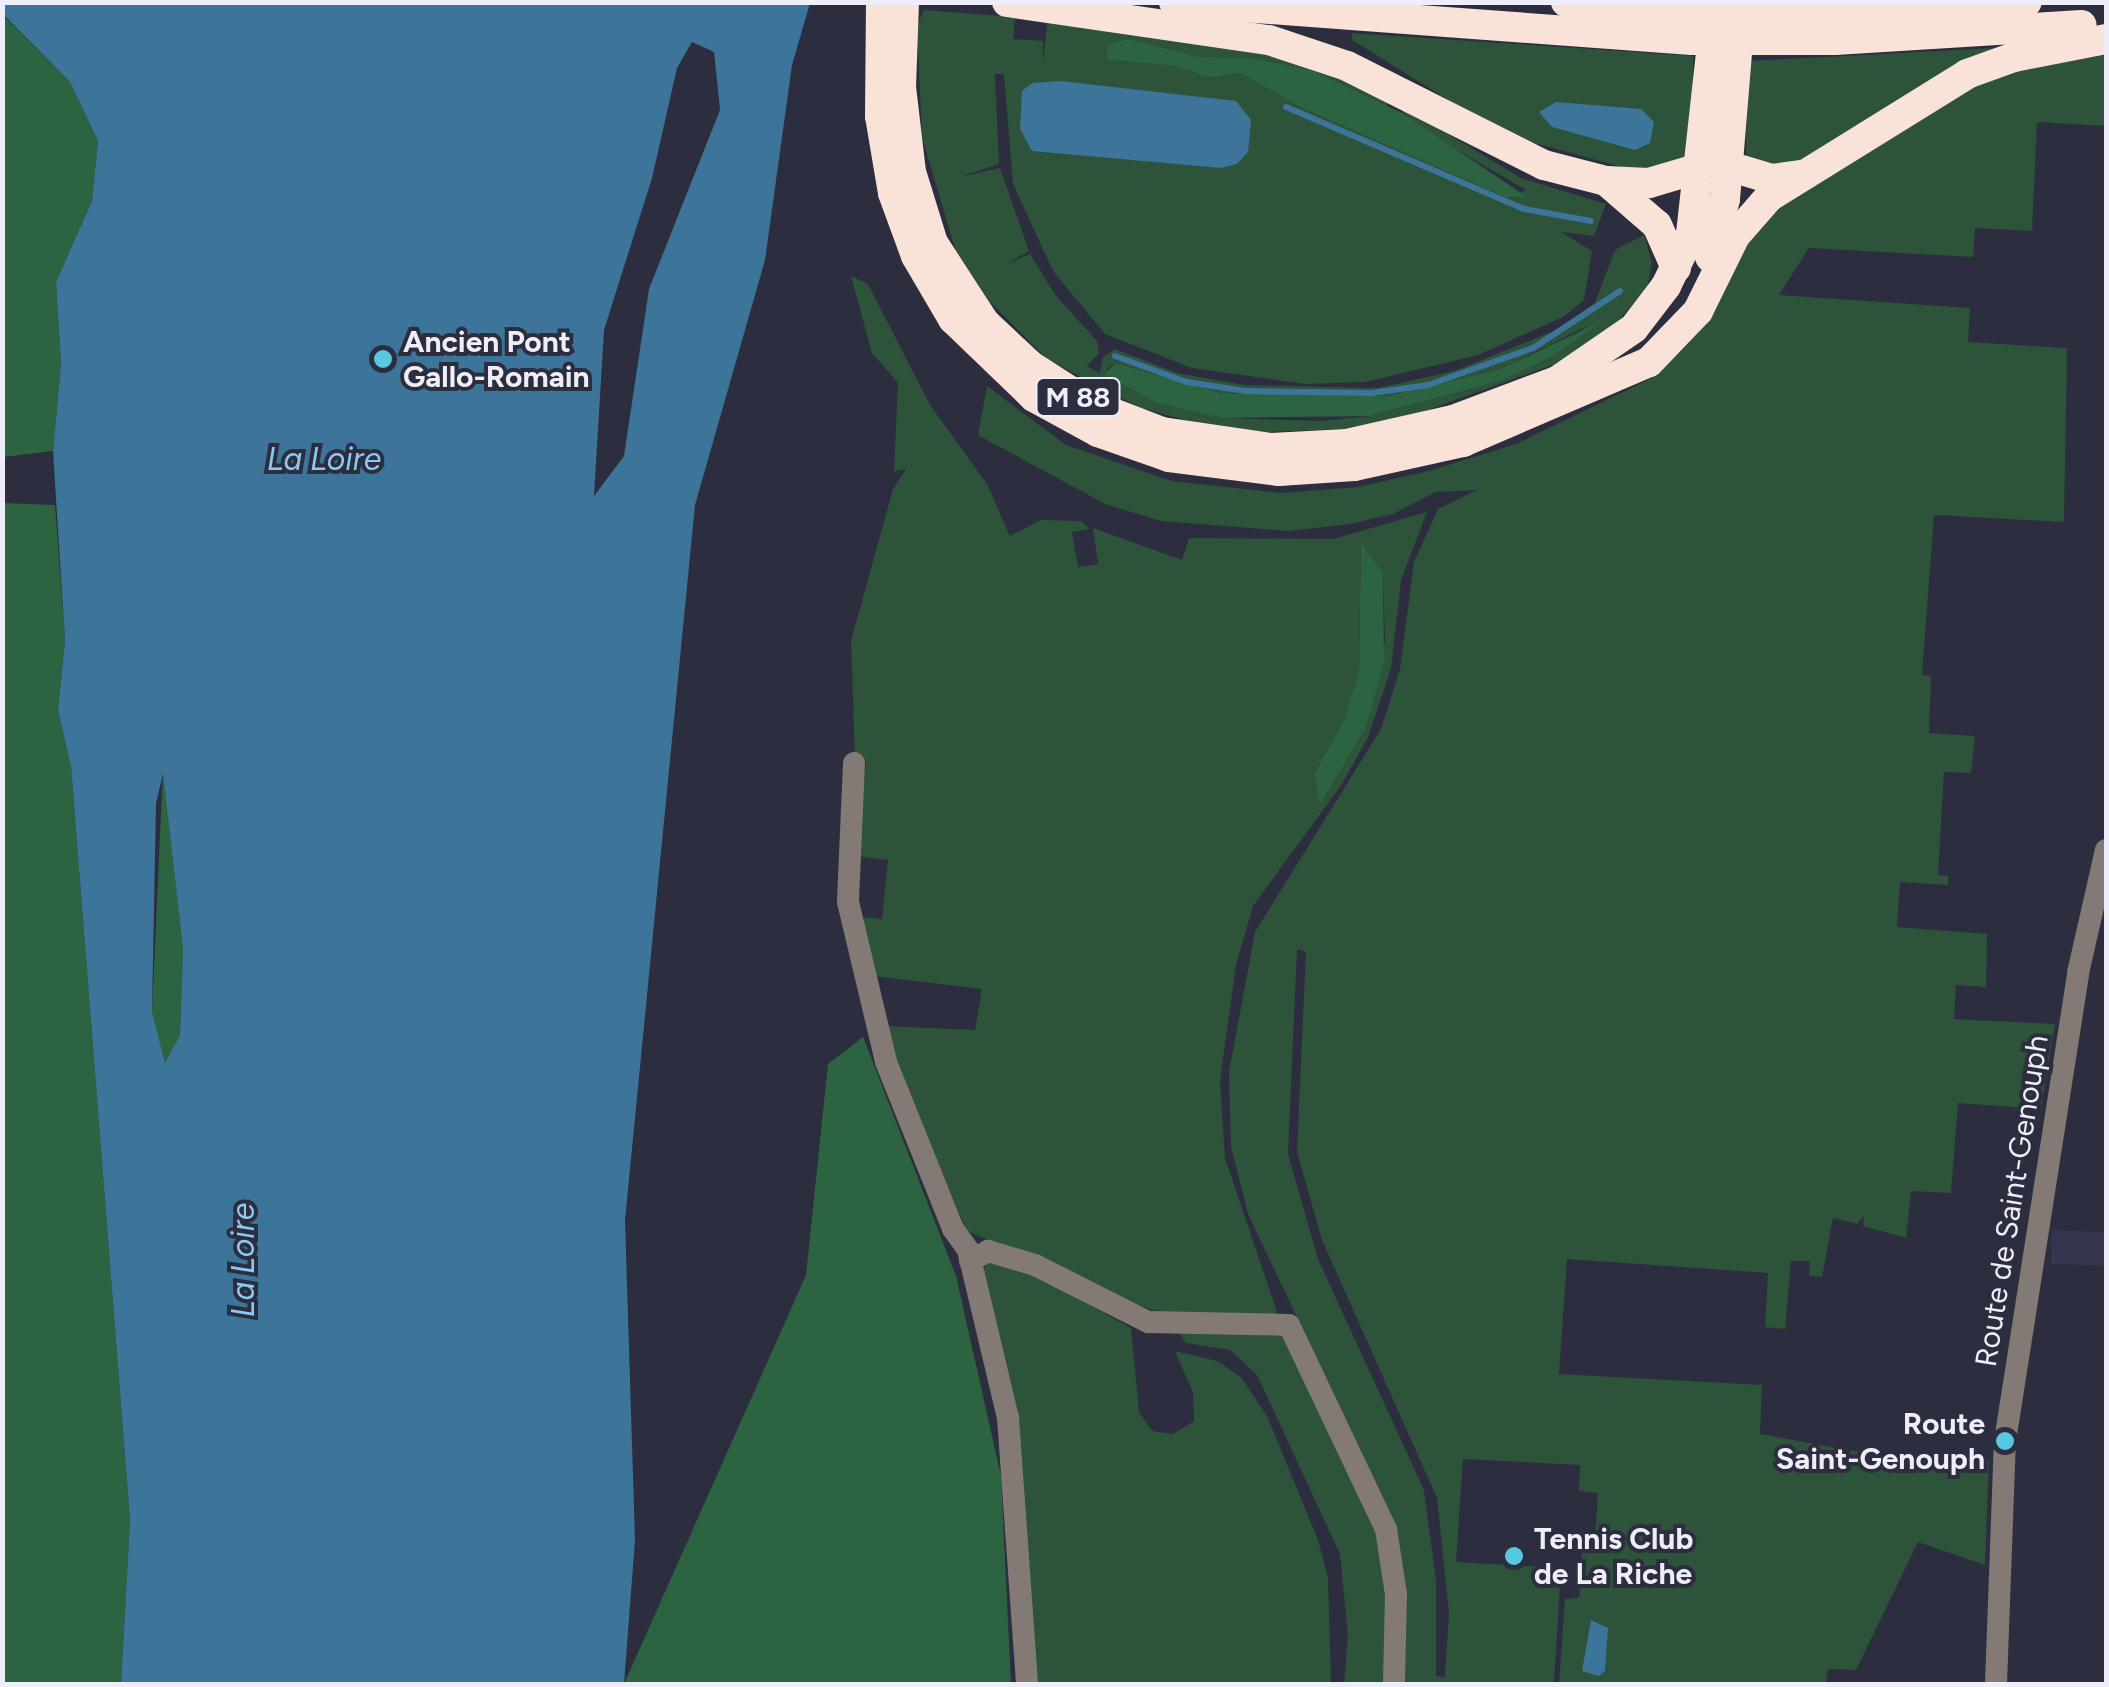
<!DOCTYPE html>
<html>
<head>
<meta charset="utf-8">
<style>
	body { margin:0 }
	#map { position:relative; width:2109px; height:1687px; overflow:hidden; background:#2c2d3e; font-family:Figtree,sans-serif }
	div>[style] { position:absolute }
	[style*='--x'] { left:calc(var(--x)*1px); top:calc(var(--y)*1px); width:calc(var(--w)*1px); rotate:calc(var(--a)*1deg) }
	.built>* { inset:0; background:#35364d; transform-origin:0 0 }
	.green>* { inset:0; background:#2d533a }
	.forest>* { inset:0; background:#2c6441 }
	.water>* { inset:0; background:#3d7499 }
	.stream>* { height:6px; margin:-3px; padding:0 3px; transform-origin:3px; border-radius:3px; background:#3d7499 }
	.minor>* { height:22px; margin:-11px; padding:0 11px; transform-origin:11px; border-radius:11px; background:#837a75 }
	.highway>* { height:30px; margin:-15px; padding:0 15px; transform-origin:15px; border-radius:15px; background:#f9e2d7 }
	.highway-bridge>* { height:30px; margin:-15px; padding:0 15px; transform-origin:15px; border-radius:15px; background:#f9e2d7 }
	.dots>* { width:28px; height:28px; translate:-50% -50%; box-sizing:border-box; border:5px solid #2c2d3e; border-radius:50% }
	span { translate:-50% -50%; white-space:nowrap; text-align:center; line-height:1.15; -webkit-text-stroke:8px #2c2d3e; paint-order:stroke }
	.shield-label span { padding:2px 8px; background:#2c2d3e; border:2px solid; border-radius:8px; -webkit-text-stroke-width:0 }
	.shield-label { font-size:28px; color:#edeef9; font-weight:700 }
	.poi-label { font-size:30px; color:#edeef9; font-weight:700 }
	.left { translate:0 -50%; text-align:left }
	.right { translate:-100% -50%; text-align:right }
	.street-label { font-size:30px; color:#edeef9 }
	.water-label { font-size:32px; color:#8bc9f5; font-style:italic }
	.frame { position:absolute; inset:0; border:5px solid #edeef9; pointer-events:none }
</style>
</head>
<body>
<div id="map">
	<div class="built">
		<i style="left:2052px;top:1230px;width:54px;height:34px;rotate:2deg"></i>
	</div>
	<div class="green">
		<i style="clip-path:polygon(evenodd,924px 10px,1015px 17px,1013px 39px,1043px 41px,1043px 63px,1048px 17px,1272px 51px,1389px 99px,1386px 108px,1313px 71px,1260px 59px,1107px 60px,1175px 66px,1210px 78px,1240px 73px,1302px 108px,1505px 197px,1526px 190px,1435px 137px,1402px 113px,1405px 108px,1521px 178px,1606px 204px,1594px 236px,1561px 232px,1592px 251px,1584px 300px,1563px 317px,1478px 355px,1366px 382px,1305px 384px,1192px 368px,1105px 334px,1053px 271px,1013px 184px,1004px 74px,995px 74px,999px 164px,960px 177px,1000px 168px,1029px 251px,1005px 265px,1030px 254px,1056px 296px,1097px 341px,1099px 353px,1087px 366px,1100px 373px,1103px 357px,1115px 349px,1177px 373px,1244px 385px,1378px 388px,1454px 371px,1559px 329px,1595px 303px,1615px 250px,1644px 235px,1652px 263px,1647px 289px,1610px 330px,1555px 364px,1414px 415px,1342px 429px,1266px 432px,1206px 426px,1138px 407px,1047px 359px,991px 303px,955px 249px,922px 137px,917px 25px,924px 10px,1587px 326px,1553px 356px,1503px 380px,1370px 416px,1321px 421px,1224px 418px,1107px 369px,1115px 363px,1221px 393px,1386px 396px,1501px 369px,1587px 326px)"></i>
		<i style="clip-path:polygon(1352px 33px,1693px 56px,1693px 163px,1636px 171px,1520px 139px,1466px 111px,1352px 40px)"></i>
		<i style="clip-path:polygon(1995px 48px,1802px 162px,1782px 168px,1746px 157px,1747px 61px)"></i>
		<i style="clip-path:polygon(evenodd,2106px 55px,2106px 126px,2037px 122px,2032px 231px,1975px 228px,1973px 257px,1809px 248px,1779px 295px,1970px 308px,1968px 342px,2067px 348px,2064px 522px,1934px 515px,1922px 675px,1931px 676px,1929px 733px,1975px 736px,1971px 773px,1944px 772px,1938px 875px,1948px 876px,1948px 885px,1900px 882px,1897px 927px,1987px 934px,1986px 987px,1956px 985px,1954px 1019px,2055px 1024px,2041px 1109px,1958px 1103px,1951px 1193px,1911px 1191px,1906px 1238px,1863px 1226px,1864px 1216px,1857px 1224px,1833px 1218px,1822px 1277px,1809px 1276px,1810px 1261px,1791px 1261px,1785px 1329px,1765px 1327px,1768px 1273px,1567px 1259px,1559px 1374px,1762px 1385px,1760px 1434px,1866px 1453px,1989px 1460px,1985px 1565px,1918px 1542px,1856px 1670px,1828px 1669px,1826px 1684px,1559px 1684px,1565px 1599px,1579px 1598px,1582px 1550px,1591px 1550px,1583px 1538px,1595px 1538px,1598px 1493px,1579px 1491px,1580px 1465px,1463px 1459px,1456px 1562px,1561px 1568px,1554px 1684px,1401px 1684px,1375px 1482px,1248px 1214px,1231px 1147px,1229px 1072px,1255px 932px,1381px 729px,1400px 669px,1414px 562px,1438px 509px,1477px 490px,1436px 492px,1393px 514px,1350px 524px,1288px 531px,1161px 521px,1105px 504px,978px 435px,987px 386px,1066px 445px,1172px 481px,1282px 493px,1358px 487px,1429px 471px,1516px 444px,1652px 378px,1686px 346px,1715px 305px,1743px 242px,1775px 207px,1971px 87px,2017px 71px,2106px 55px,1297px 949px,1306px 952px,1297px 1152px,1322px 1240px,1437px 1498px,1449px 1613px,1445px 1677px,1436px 1676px,1436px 1581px,1424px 1490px,1318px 1259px,1288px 1154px,1297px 949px)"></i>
		<i style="clip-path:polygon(evenodd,851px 276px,868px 284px,930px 405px,987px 484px,1010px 536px,1041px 520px,1081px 521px,1089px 529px,1072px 532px,1078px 567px,1098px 564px,1093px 528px,1182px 560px,1189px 538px,1333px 539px,1427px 512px,1401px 580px,1391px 669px,1368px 737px,1342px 784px,1253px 906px,1236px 965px,1220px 1081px,1225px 1158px,1278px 1315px,1168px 1314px,1143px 1307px,967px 1231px,899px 1074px,884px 1026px,975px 1030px,982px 989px,873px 976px,859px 917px,882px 919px,888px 860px,856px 856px,866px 762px,855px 760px,851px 641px,893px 489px,906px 469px,894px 471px,898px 383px,872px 353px,851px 276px,1361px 544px,1383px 573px,1385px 641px,1366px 728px,1320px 803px,1314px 774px,1344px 720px,1359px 671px,1361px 544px)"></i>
		<i style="clip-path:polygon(987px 1261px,1019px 1266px,1131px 1328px,1139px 1412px,1152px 1431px,1173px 1434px,1194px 1421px,1193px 1393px,1175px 1351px,1217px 1361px,1241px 1377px,1267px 1416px,1318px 1540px,1328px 1577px,1331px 1684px,1033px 1684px,979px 1285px)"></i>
		<i style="clip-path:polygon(1179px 1332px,1286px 1336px,1379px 1535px,1387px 1585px,1386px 1684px,1344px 1684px,1348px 1635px,1340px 1554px,1257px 1375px,1230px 1350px,1186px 1343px)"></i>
	</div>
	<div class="forest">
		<i style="clip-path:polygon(2px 14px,70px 82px,98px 141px,92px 201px,56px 282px,61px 363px,53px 451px,3px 457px)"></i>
		<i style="clip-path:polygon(1128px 39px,1197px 57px,1260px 59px,1313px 71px,1402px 113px,1527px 197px,1505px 197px,1302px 108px,1240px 73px,1210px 78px,1175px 66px,1107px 60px,1108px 45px)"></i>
		<i style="clip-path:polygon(1604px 320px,1553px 356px,1503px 380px,1370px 416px,1224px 418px,1158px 403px,1105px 375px,1115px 363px,1221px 393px,1386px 396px,1501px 369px)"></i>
		<i style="clip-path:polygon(3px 503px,55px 505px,65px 640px,58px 711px,71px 766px,130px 1520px,121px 1684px,3px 1684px)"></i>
		<i style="clip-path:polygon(1361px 543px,1383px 573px,1384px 662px,1366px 728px,1320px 804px,1314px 774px,1344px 720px,1359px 671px)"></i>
		<i style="clip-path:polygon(163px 769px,183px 949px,180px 1035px,165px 1064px,152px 1013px)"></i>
		<i style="clip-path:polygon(863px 1037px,956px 1276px,1001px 1476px,1011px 1684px,624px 1684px,806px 1275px,828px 1064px)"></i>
	</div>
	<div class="water">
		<i style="clip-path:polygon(evenodd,3px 2px,810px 3px,792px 65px,765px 260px,695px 505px,625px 1220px,635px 1540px,624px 1684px,121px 1684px,130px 1520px,71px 766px,58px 711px,65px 640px,53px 451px,61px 363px,56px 282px,92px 201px,98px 141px,70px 82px,3px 14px,3px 2px,692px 42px,714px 52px,720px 110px,649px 289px,624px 456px,594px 496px,604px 330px,652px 178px,677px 68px,692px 42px,3px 2px,163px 773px,183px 949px,180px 1035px,165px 1063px,152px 1012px,156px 804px,163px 773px)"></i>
		<i style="clip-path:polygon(1060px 81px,1236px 101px,1251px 120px,1248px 152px,1237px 164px,1221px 168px,1032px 151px,1020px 129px,1022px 91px,1032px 83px)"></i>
		<i style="clip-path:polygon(1556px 102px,1641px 109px,1654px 122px,1650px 143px,1635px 150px,1552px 127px,1539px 112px)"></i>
		<i style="clip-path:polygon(1591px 1620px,1608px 1628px,1605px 1671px,1599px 1676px,1582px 1671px)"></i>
	</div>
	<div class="stream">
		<i style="--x:1286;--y:107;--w:259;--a:23.2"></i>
		<i style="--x:1524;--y:209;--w:68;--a:10.2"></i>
		<i style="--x:1115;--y:356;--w:77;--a:19.9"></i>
		<i style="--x:1187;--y:382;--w:59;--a:8.8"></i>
		<i style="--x:1245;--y:391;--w:127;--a:0.9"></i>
		<i style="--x:1372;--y:393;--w:57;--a:-8.1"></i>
		<i style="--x:1428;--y:385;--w:111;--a:-19.4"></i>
		<i style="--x:1533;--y:348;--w:104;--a:-33.2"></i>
	</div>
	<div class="minor">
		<i style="--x:854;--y:763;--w:139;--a:92.5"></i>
		<i style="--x:848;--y:902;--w:164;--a:76.6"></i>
		<i style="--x:886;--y:1062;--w:180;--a:68.1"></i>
		<i style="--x:953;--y:1229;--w:26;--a:54"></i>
		<i style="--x:968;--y:1250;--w:173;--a:76.6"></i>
		<i style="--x:1008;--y:1418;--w:267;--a:85.9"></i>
		<i style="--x:970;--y:1261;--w:21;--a:-29"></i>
		<i style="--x:988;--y:1251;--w:49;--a:16.6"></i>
		<i style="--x:1035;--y:1265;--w:127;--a:26.8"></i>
		<i style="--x:1148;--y:1322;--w:141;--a:1.2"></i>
		<i style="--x:1289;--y:1325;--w:226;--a:64.6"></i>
		<i style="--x:1386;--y:1529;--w:66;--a:81.3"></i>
		<i style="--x:1396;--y:1594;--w:90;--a:91.3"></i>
		<i style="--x:1996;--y:1684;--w:243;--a:-87.9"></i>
		<i style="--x:2005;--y:1441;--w:474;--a:-81.1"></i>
		<i style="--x:2078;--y:973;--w:126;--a:-77.2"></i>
	</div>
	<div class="highway">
		<i style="--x:881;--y:2;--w:114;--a:90.5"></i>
		<i style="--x:880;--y:116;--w:78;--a:80.4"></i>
		<i style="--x:893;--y:193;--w:67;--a:69.9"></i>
		<i style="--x:916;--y:256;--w:73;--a:59.6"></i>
		<i style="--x:953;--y:319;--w:112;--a:43.9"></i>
		<i style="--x:1034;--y:397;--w:73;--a:28.7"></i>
		<i style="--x:1098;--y:432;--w:75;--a:19.4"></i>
		<i style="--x:1169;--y:457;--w:111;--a:7.3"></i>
		<i style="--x:1279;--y:471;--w:75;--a:-3.8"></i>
		<i style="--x:1354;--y:466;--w:112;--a:-12.4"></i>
		<i style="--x:1463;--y:442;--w:202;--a:-23.3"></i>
		<i style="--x:1649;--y:362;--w:71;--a:-46.1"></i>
		<i style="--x:1698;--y:311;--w:84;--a:-63.7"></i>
		<i style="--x:1735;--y:236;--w:52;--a:-48.9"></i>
		<i style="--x:1769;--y:197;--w:233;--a:-31.8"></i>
		<i style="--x:1967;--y:74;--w:50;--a:-19.9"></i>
		<i style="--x:2014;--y:57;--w:94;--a:-11.1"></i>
		<i style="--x:904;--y:2;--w:85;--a:92"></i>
		<i style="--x:901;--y:87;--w:86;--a:83.3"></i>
		<i style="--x:911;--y:172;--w:74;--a:72.8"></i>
		<i style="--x:933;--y:243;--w:95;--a:57"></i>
		<i style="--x:985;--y:323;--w:63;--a:43.1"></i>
		<i style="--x:1031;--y:366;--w:72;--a:32.6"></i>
		<i style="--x:1092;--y:405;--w:75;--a:21.1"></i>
		<i style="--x:1162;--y:432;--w:110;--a:8.4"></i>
		<i style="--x:1271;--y:448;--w:76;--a:-3"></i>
		<i style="--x:1347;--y:444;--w:109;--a:-12.8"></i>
		<i style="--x:1453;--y:420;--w:111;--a:-20.6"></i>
		<i style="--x:1557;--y:381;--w:93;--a:-34.5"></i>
		<i style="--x:1634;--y:328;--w:53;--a:-52.7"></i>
		<i style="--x:1666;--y:286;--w:58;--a:-64.3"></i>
		<i style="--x:1691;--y:234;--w:219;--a:-83.7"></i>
		<i style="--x:1007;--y:2;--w:265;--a:8.3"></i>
		<i style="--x:1269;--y:40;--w:82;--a:18.4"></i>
		<i style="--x:1347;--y:66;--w:220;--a:26.7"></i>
		<i style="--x:1544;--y:165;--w:64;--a:14.5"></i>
		<i style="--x:1606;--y:181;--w:43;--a:2.7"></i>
		<i style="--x:1649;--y:183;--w:56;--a:-16.5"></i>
		<i style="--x:1703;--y:167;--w:25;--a:-2"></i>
		<i style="--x:1728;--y:166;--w:46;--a:16.5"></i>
		<i style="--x:1772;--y:179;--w:28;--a:-8"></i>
		<i style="--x:1174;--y:2;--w:519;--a:4.2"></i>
		<i style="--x:1566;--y:2;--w:130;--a:5.3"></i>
		<i style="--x:1834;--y:12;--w:193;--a:-3"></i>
		<i style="--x:1835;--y:40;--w:247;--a:-3.5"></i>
		<i style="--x:1606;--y:181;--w:67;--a:40.8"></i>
		<i style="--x:1657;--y:225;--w:47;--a:66.2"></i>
		<i style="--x:1710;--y:257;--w:60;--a:-75.5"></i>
		<i style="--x:1725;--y:199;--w:184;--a:-85.3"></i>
	</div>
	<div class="highway-bridge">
		<i style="--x:1695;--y:14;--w:139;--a:-0.8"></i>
		<i style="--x:1692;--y:40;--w:143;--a:0"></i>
	</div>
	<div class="dots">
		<i style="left:383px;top:359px;background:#56c9e1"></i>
		<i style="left:2005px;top:1441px;background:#56c9e1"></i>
		<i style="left:1514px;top:1556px;background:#56c9e1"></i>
	</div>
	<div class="shield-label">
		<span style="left:1078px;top:397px">M 88</span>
	</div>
	<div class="poi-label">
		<span class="left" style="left:403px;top:359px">Ancien Pont<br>Gallo-Romain</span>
		<span class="right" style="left:1985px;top:1441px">Route<br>Saint-Genouph</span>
		<span class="left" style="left:1534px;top:1556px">Tennis Club<br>de La Riche</span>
	</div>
	<div class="street-label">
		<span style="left:2012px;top:1201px;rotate:-81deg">Route de Saint-Genouph</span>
	</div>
	<div class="water-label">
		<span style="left:324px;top:459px">La Loire</span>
		<span style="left:243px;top:1260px;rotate:-90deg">La Loire</span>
	</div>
	<div class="frame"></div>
</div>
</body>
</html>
